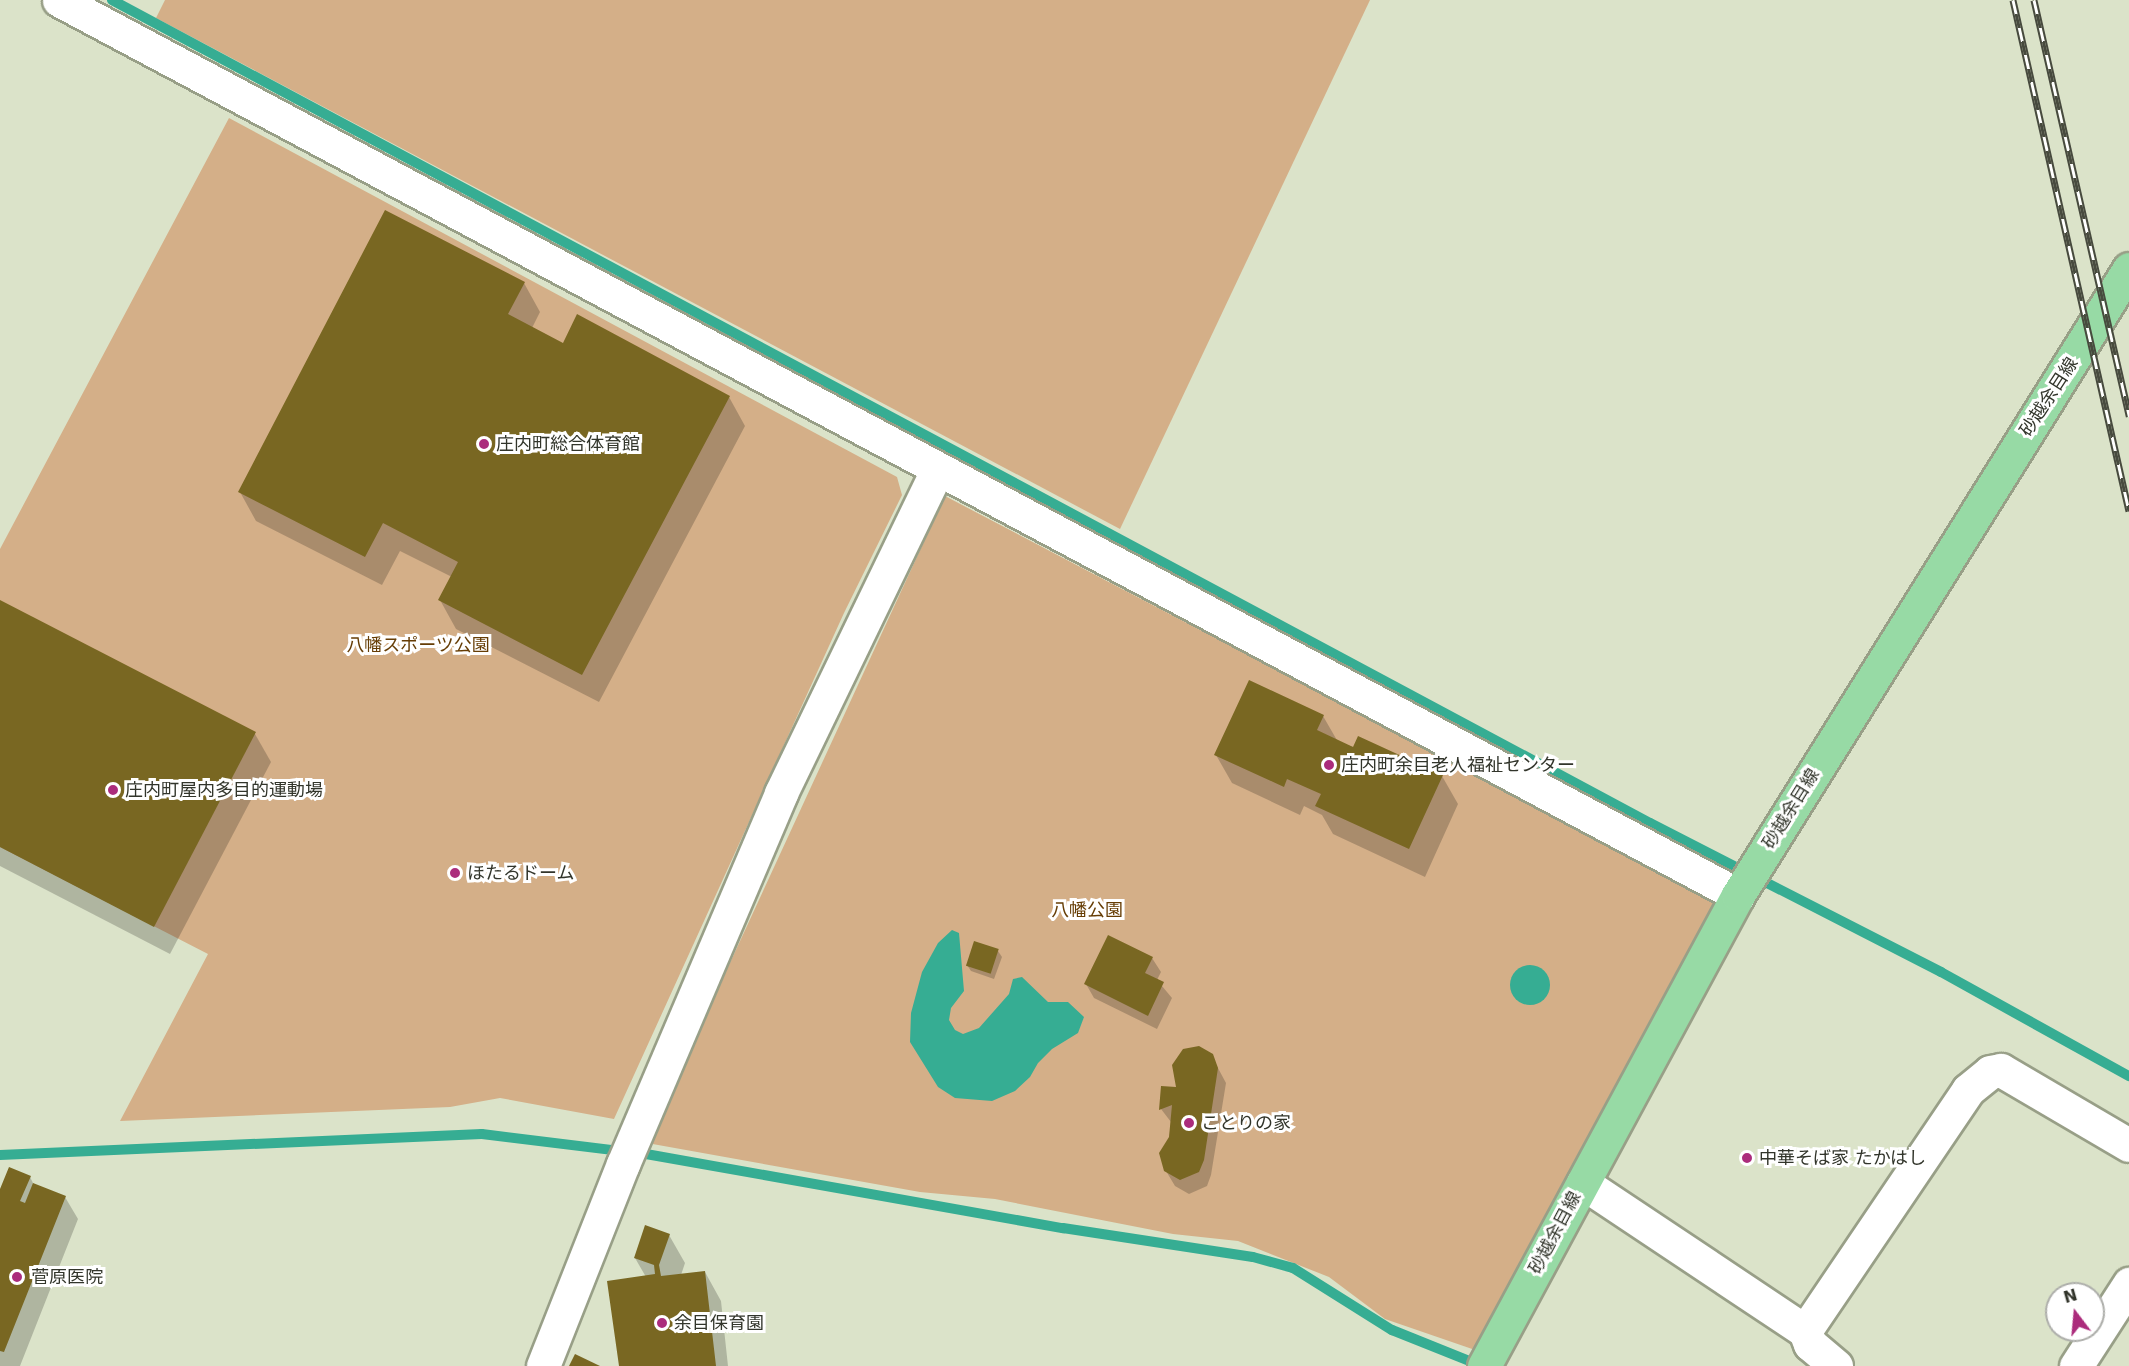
<!DOCTYPE html>
<html>
<head>
<meta charset="utf-8">
<style>
	body { margin:0 }
	#map { position:relative; width:2129px; height:1366px; overflow:hidden; background:#dbe3c9; font-family:"DejaVu Sans","Noto Sans JP",sans-serif }
	div>[style] { position:absolute }
	[style*='--x'] { left:calc(var(--x)*1px); top:calc(var(--y)*1px); width:calc(var(--w)*1px); rotate:calc(var(--a)*1deg) }
	.green>* { inset:0; background:#d4af88 }
	.water>* { inset:0; background:#36ad93 }
	.round { border-radius:50% }
	.shadow>* { inset:0; background:#0003 }
	.stream>* { height:10px; margin:-5px; padding:0 5px; transform-origin:5px; border-radius:5px; background:#36ad93 }
	.building>* { inset:0; background:#796722; transform-origin:0 0 }
	.roads { filter:drop-shadow(2px 0 #989f87) drop-shadow(-2px 0 #989f87) drop-shadow(0 2px #989f87) drop-shadow(0 -2px #989f87) }
	.minor>* { height:33px; margin:-16.5px; padding:0 16.5px; transform-origin:16.5px; border-radius:16.5px; background:#fff }
	.major>* { height:33px; margin:-16.5px; padding:0 16.5px; transform-origin:16.5px; border-radius:16.5px; background:#97daa5 }
	.rail>* { height:7px; margin-top:-3.5px; transform-origin:0; background:repeating-linear-gradient(90deg,#fff 0 14px,#474a3e 0 28px); box-sizing:border-box; border-block:2px solid #474a3e }
	.dots>* { width:16px; height:16px; translate:-50% -50%; box-sizing:border-box; border:3px solid #fff; border-radius:50% }
	span { translate:-50% -50%; white-space:nowrap; text-align:center; line-height:1.15; -webkit-text-stroke:6px #fff; paint-order:stroke }
	.street-label { font-size:18px; color:#32352b }
	.poi-label { font-size:18px; color:#32352b }
	.left { translate:0 -50%; text-align:left }
	.park-label { font-size:18px; color:#663d05 }
	.north { position:absolute; left:2045px; top:1282px; width:60px; height:60px; box-sizing:border-box; background:#fff; border:2px solid #adaeaa; border-radius:50%; rotate:344deg; font-size:16px; font-weight:700; line-height:24px; text-align:center; color:#32352b }
	.north::after { content:''; display:block; margin:auto; width:21px; height:27px; background:#ab2c7c; clip-path:polygon(50% 0,100% 100%,50% 72%,0 100%) }
</style>
</head>
<body>
<div id="map">
	<div class="green">
		<i style="clip-path:polygon(165px 0,1370px 0,1120px 529px,156px 18px)"></i>
		<i style="clip-path:polygon(229px 118px,897px 477px,902px 495px,844px 613px,614px 1119px,500px 1098px,450px 1107px,120px 1121px,208px 954px,0 847px,0 549px)"></i>
		<i style="clip-path:polygon(945px 496px,1716px 901px,1478px 1351px,1385px 1319px,1329px 1277px,1238px 1241px,1173px 1234px,995px 1199px,920px 1192px,647px 1143px)"></i>
	</div>
	<div class="water">
		<i style="clip-path:polygon(952px 930px,959px 933px,964px 991px,951px 1008px,949px 1020px,955px 1030px,963px 1034px,979px 1028px,1009px 994px,1013px 979px,1022px 977px,1048px 1002px,1068px 1002px,1084px 1017px,1078px 1033px,1052px 1049px,1038px 1063px,1030px 1077px,1015px 1091px,992px 1101px,955px 1098px,938px 1087px,910px 1042px,911px 1013px,922px 972px,938px 943px)"></i>
		<i class="round" style="left:1510px;top:965px;width:40px;height:40px"></i>
	</div>
	<div class="shadow">
		<i style="clip-path:polygon(524px 283px,540px 312px,532px 328px,563px 345px,729px 397px,745px 426px,599px 702px,456px 629px,440px 600px,452px 577px,400px 551px,382px 585px,256px 521px,240px 492px)"></i>
		<i style="clip-path:polygon(0 602px,255px 734px,271px 762px,170px 954px,0 866px)"></i>
		<i style="clip-path:polygon(1323px 716px,1338px 742px,1442px 776px,1458px 804px,1425px 877px,1333px 834px,1322px 815px,1304px 806px,1300px 815px,1232px 783px,1216px 755px)"></i>
		<i style="clip-path:polygon(998px 951px,1002px 957px,994px 979px,971px 971px,967px 965px)"></i>
		<i style="clip-path:polygon(1152px 958px,1161px 972px,1157px 980px,1172px 998px,1157px 1029px,1094px 998px,1086px 984px)"></i>
		<i style="clip-path:polygon(1211px 1055px,1226px 1083px,1211px 1175px,1207px 1186px,1189px 1194px,1175px 1186px,1166px 1171px,1171px 1122px,1161px 1109px)"></i>
		<i style="clip-path:polygon(30px 1177px,34px 1185px,65px 1197px,78px 1219px,20px 1366px,0 1366px,0 1193px)"></i>
		<i style="clip-path:polygon(669px 1235px,685px 1263px,681px 1275px,705px 1272px,721px 1301px,728px 1366px,621px 1366px,646px 1277px,635px 1258px)"></i>
	</div>
	<div class="stream">
		<i style="--x:112;--y:0;--w:1744;--a:28.15"></i>
		<i style="--x:1650;--y:823;--w:327;--a:27.1"></i>
		<i style="--x:1941;--y:972;--w:215;--a:29"></i>
		<i style="--x:0;--y:1155;--w:482;--a:-2.5"></i>
		<i style="--x:482;--y:1134;--w:165;--a:7"></i>
		<i style="--x:646;--y:1154;--w:424;--a:10.1"></i>
		<i style="--x:1063;--y:1228;--w:192;--a:8.7"></i>
		<i style="--x:1253;--y:1257;--w:41;--a:15.4"></i>
		<i style="--x:1293;--y:1268;--w:117;--a:32.1"></i>
		<i style="--x:1392;--y:1330;--w:97;--a:21.8"></i>
	</div>
	<div class="building">
		<i style="clip-path:polygon(385px 210px,525px 282px,508px 314px,563px 343px,577px 314px,730px 396px,582px 675px,438px 600px,458px 562px,383px 523px,365px 557px,238px 492px)"></i>
		<i style="clip-path:polygon(0 600px,256px 732px,154px 927px,0 847px)"></i>
		<i style="clip-path:polygon(1249px 680px,1324px 715px,1317px 730px,1353px 747px,1358px 736px,1443px 775px,1409px 849px,1315px 806px,1321px 794px,1287px 779px,1284px 787px,1214px 755px)"></i>
		<i style="clip-path:polygon(1108px 935px,1153px 957px,1145px 973px,1164px 982px,1148px 1016px,1084px 984px)"></i>
		<i style="left:974px;top:941px;width:26px;height:26px;rotate:18deg"></i>
		<i style="clip-path:polygon(1199px 1046px,1213px 1054px,1218px 1068px,1204px 1160px,1199px 1172px,1180px 1180px,1164px 1171px,1159px 1153px,1169px 1137px,1172px 1105px,1159px 1110px,1161px 1086px,1176px 1087px,1172px 1065px,1183px 1049px)"></i>
		<i style="clip-path:polygon(9px 1167px,31px 1176px,20px 1201px,25px 1203px,33px 1183px,66px 1196px,4px 1352px,0 1351px,0 1189px)"></i>
		<i style="clip-path:polygon(645px 1225px,670px 1234px,659px 1265px,661px 1276px,705px 1271px,716px 1366px,619px 1366px,607px 1281px,655px 1274px,654px 1265px,634px 1258px)"></i>
		<i style="clip-path:polygon(575px 1354px,600px 1366px,569px 1366px)"></i>
	</div>
	<div class="roads">
		<div class="minor">
			<i style="--x:59;--y:0;--w:1903;--a:28.06"></i>
			<i style="--x:1583;--y:1183;--w:267;--a:33.7"></i>
			<i style="--x:1805;--y:1331;--w:14;--a:69"></i>
			<i style="--x:1810;--y:1344;--w:34;--a:40"></i>
			<i style="--x:1805;--y:1331;--w:291;--a:-55.9"></i>
			<i style="--x:1968;--y:1090;--w:28;--a:-39"></i>
			<i style="--x:1990;--y:1072;--w:11;--a:-10"></i>
			<i style="--x:2001;--y:1070;--w:148;--a:30.4"></i>
			<i style="--x:543;--y:1366;--w:217;--a:-68.4"></i>
			<i style="--x:623;--y:1164;--w:403;--a:-66.9"></i>
			<i style="--x:781;--y:793;--w:358;--a:-64.2"></i>
			<i style="--x:2076;--y:1366;--w:98;--a:-57.1"></i>
		</div>
		<div class="major">
			<i style="--x:1484;--y:1366;--w:535;--a:-61.66"></i>
			<i style="--x:1738;--y:895;--w:738;--a:-58.01"></i>
		</div>
	</div>
	<div class="rail">
		<i style="--x:2013;--y:0;--w:524;--a:77.21"></i>
		<i style="--x:2034;--y:0;--w:427;--a:77.1"></i>
	</div>
	<div class="dots">
		<i style="left:484px;top:444px;background:#ab2c7c"></i>
		<i style="left:1329px;top:765px;background:#ab2c7c"></i>
		<i style="left:113px;top:790px;background:#ab2c7c"></i>
		<i style="left:455px;top:873px;background:#ab2c7c"></i>
		<i style="left:1189px;top:1123px;background:#ab2c7c"></i>
		<i style="left:1747px;top:1158px;background:#ab2c7c"></i>
		<i style="left:17px;top:1277px;background:#ab2c7c"></i>
		<i style="left:662px;top:1323px;background:#ab2c7c"></i>
	</div>
	<div class="street-label">
		<span style="left:2049px;top:397px;rotate:-57deg">砂越余目線</span>
		<span style="left:1791px;top:809px;rotate:-58deg">砂越余目線</span>
		<span style="left:1555px;top:1233px;rotate:-62deg">砂越余目線</span>
	</div>
	<div class="poi-label">
		<span class="left" style="left:496px;top:444px">庄内町総合体育館</span>
		<span class="left" style="left:1341px;top:765px">庄内町余目老人福祉センター</span>
		<span class="left" style="left:125px;top:790px">庄内町屋内多目的運動場</span>
		<span class="left" style="left:467px;top:873px">ほたるドーム</span>
		<span class="left" style="left:1201px;top:1123px">ことりの家</span>
		<span class="left" style="left:1759px;top:1158px">中華そば家 たかはし</span>
		<span class="left" style="left:31px;top:1277px">菅原医院</span>
		<span class="left" style="left:674px;top:1323px">余目保育園</span>
	</div>
	<div class="park-label">
		<span style="left:418px;top:645px">八幡スポーツ公園</span>
		<span style="left:1087px;top:910px">八幡公園</span>
	</div>
	<div class="north">N</div>
</div>
</body>
</html>
